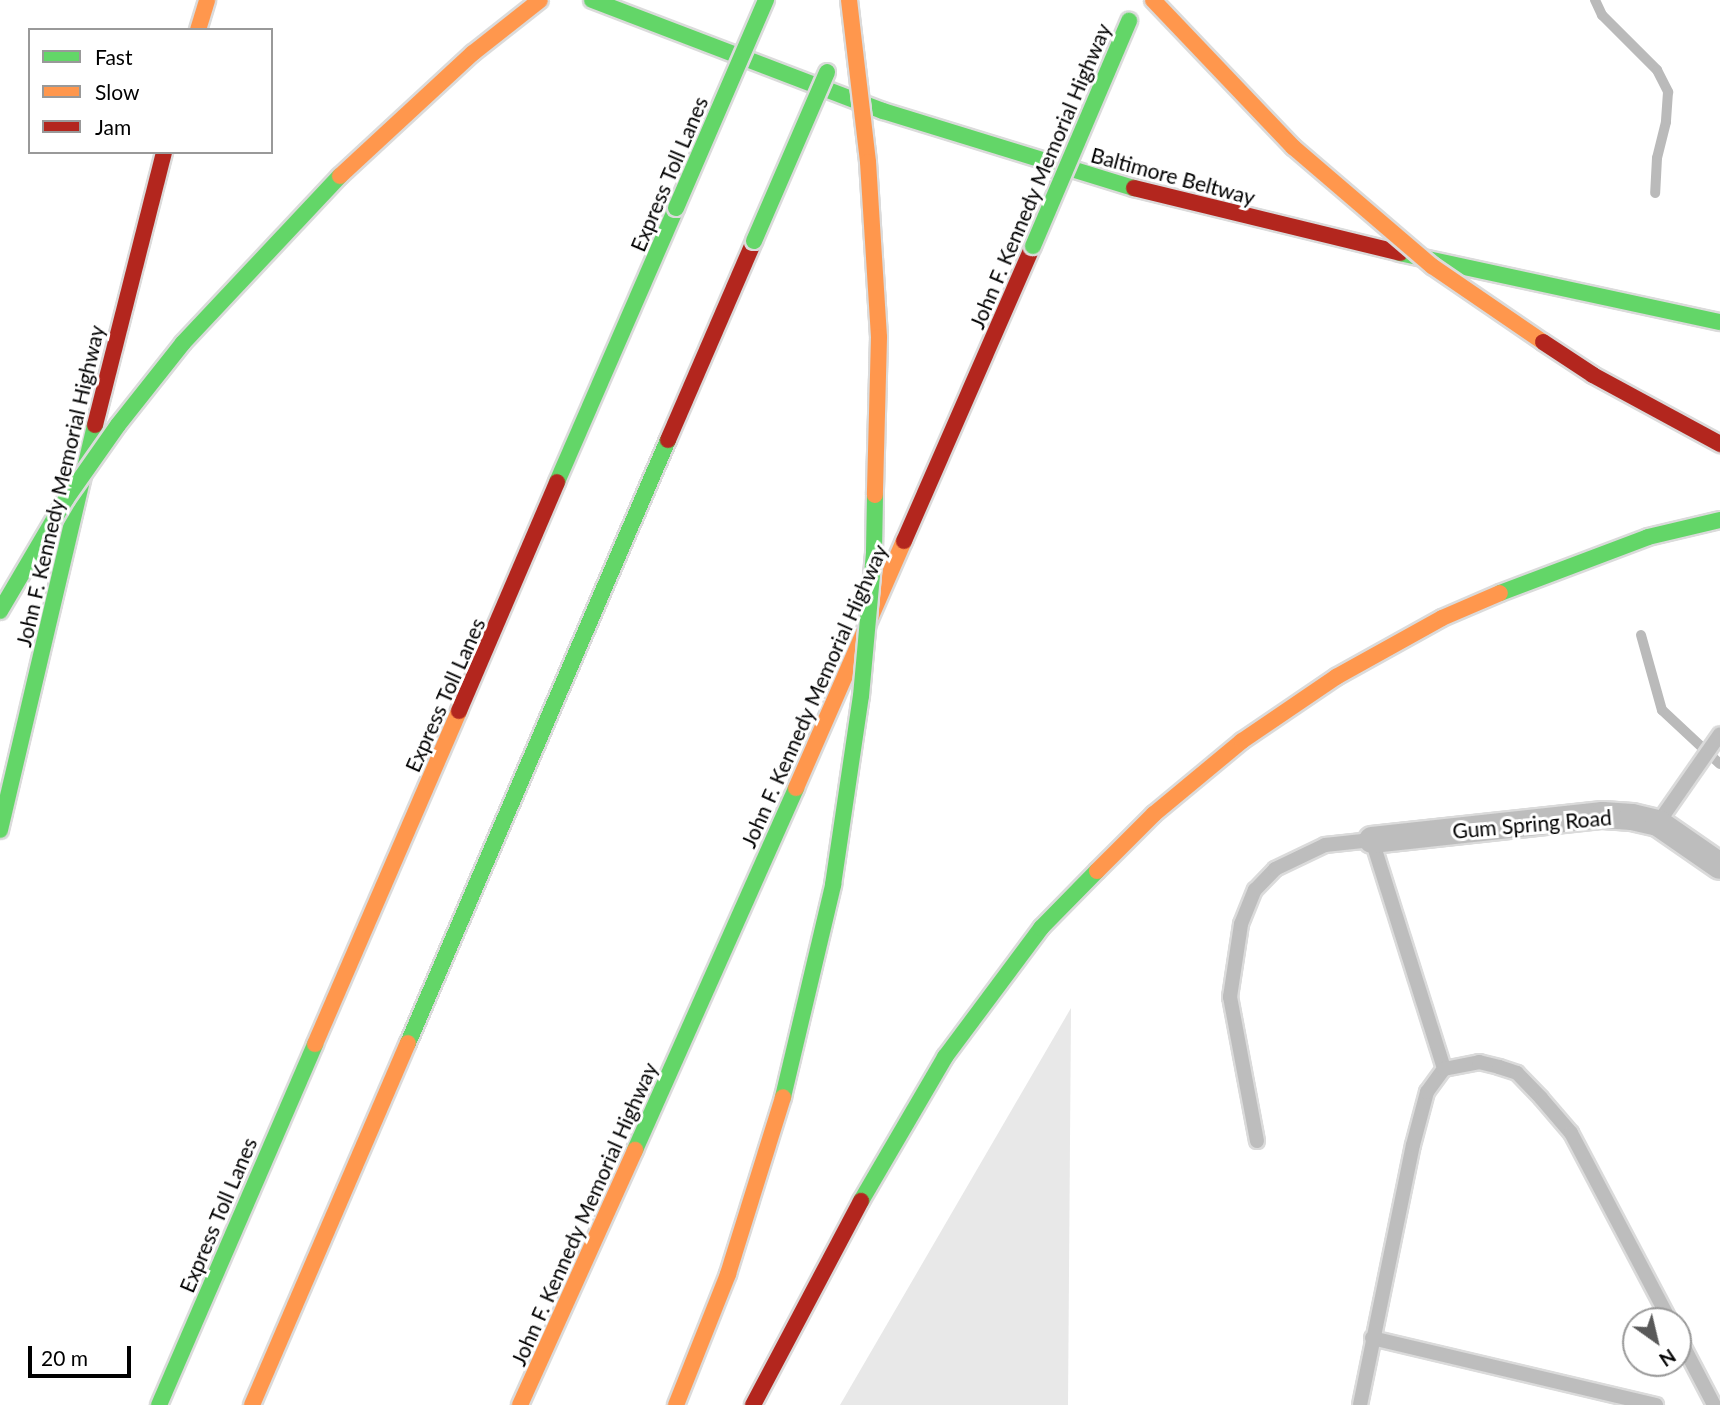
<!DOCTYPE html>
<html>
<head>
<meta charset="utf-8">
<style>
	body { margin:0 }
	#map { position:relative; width:1720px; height:1405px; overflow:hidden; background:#fff; font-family:Lato,sans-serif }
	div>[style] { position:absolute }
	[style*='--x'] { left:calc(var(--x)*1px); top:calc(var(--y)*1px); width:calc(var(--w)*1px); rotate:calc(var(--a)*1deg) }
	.green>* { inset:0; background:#e8e8e8 }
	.stream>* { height:10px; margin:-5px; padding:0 5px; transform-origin:5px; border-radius:5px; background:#bababa }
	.roads { filter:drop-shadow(2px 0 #dbdbdb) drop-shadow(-2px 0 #dbdbdb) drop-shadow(0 2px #dbdbdb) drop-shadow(0 -2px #dbdbdb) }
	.lane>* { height:14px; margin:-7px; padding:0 7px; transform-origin:7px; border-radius:7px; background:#bdbdbd }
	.street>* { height:26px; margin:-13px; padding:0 13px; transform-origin:13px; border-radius:13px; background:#bdbdbd }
	.fast>* { height:16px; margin:-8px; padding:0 8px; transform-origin:8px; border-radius:8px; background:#63d668 }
	.slow>* { height:16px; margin:-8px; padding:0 8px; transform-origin:8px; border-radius:8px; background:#ff974d }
	.jam>* { height:16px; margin:-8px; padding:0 8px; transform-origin:8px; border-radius:8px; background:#b3261e }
	.bridges { filter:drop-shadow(2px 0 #dbdbdb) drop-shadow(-2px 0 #dbdbdb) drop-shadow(0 2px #dbdbdb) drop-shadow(0 -2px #dbdbdb) }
	.fast-bridge>* { height:16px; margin:-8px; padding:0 8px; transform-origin:8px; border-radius:8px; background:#63d668 }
	.slow-bridge>* { height:16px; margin:-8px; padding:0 8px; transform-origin:8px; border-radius:8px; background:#ff974d }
	.jam-bridge>* { height:16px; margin:-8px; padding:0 8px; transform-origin:8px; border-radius:8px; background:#b3261e }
	span { translate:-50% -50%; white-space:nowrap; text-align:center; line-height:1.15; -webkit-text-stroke:6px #fff; paint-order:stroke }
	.street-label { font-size:21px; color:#000 }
	.legend { position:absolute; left:28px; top:28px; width:245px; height:126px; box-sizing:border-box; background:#fff; border:2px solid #999; margin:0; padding:9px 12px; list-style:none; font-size:21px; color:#000 }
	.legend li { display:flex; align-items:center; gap:14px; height:35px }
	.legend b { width:35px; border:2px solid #999 }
	.north { position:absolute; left:1622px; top:1307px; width:70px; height:70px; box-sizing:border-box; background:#fff; border:2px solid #999; border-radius:50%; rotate:146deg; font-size:19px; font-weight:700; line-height:28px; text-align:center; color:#000 }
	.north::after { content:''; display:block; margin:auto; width:24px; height:32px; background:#595959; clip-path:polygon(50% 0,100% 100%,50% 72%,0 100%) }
	.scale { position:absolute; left:28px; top:1346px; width:103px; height:32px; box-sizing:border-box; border:4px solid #000; border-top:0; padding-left:9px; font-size:21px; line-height:24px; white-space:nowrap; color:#000; -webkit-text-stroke:5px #fff; paint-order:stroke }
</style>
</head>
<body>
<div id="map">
	<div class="green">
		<i style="clip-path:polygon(1071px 1008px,1068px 1405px,840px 1405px)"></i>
	</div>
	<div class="stream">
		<i style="--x:1595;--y:0;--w:17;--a:65"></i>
		<i style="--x:1602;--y:15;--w:78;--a:45"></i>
		<i style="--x:1657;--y:70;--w:25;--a:63"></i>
		<i style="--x:1668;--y:92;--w:30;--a:94"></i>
		<i style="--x:1666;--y:122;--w:37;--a:104"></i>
		<i style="--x:1657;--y:158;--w:35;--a:93"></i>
		<i style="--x:1641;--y:635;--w:78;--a:74.4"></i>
		<i style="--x:1662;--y:710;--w:79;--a:43"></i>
	</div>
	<div class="roads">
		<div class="lane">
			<i style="--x:1658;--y:823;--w:108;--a:-55.1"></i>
			<i style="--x:1257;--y:1141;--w:147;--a:-100.6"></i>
			<i style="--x:1230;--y:997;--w:74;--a:-81.4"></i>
			<i style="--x:1241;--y:924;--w:37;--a:-68"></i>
			<i style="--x:1255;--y:890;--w:29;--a:-46"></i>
			<i style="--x:1275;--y:869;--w:55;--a:-25.6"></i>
			<i style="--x:1325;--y:845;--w:47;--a:-6.1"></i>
			<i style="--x:1372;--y:840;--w:240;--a:72.5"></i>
			<i style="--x:1678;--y:1336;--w:78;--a:62.4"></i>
			<i style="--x:1372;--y:1338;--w:292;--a:13.3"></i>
			<i style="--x:1360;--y:1405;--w:265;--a:-78.5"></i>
			<i style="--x:1413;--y:1145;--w:55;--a:-75.2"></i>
			<i style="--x:1427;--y:1092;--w:29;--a:-54"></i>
			<i style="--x:1444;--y:1069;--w:36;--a:-11"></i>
			<i style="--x:1479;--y:1062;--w:21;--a:14"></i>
			<i style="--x:1499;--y:1067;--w:19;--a:18"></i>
			<i style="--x:1517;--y:1073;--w:35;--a:46"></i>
			<i style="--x:1541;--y:1098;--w:46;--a:49.4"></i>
			<i style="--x:1571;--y:1133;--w:212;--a:62.2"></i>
		</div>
		<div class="street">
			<i style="--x:1372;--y:840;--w:232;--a:-6.2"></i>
			<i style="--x:1603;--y:815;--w:29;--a:4"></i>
			<i style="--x:1632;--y:817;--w:27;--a:13"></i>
			<i style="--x:1658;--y:823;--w:75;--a:34.7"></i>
		</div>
		<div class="fast">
			<i style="--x:592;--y:0;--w:311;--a:20.9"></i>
			<i style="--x:883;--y:111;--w:263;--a:17.1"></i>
			<i style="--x:1400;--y:253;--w:327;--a:12.2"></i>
			<i style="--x:557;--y:482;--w:299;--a:-66.5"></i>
			<i style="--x:1500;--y:593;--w:158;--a:-20.7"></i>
			<i style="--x:1648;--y:537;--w:74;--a:-13.3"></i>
			<i style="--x:0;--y:830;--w:416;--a:-76.8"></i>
			<i style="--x:408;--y:1043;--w:657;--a:-66.68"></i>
			<i style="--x:635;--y:1150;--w:396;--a:-66"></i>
			<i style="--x:861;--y:1201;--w:167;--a:-59.7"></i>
			<i style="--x:945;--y:1057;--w:161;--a:-53.3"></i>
			<i style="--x:1041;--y:928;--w:80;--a:-45.5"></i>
			<i style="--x:159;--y:1405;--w:393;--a:-66.6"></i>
		</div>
		<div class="slow">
			<i style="--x:198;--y:30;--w:31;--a:-73"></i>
			<i style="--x:796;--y:788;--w:270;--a:-66.4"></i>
			<i style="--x:1097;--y:871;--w:81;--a:-45"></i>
			<i style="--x:1154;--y:814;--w:114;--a:-39.7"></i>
			<i style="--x:1242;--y:741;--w:114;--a:-34.2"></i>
			<i style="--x:1336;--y:677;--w:121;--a:-29.1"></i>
			<i style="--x:1442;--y:618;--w:63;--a:-23.3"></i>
			<i style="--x:315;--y:1044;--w:363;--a:-66.6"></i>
			<i style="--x:252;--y:1405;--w:394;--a:-66.7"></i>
			<i style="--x:520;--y:1405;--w:280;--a:-65.7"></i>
		</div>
		<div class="jam">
			<i style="--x:1134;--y:188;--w:274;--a:13.7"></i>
			<i style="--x:95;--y:425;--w:282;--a:-75.8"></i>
			<i style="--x:668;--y:440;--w:217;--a:-66.6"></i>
			<i style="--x:904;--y:541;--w:322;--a:-66.4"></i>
			<i style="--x:459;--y:711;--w:249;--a:-66.8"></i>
			<i style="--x:753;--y:1405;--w:231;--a:-62.1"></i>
		</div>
	</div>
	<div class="bridges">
		<div class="fast-bridge">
			<i style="--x:676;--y:208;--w:227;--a:-66.6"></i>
			<i style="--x:754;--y:241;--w:184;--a:-66.6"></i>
			<i style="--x:1033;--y:246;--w:245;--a:-66.9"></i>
			<i style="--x:0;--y:611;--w:130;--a:-59.5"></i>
			<i style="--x:66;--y:499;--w:90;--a:-54.9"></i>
			<i style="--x:118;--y:425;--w:105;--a:-51.6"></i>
			<i style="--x:183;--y:343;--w:229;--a:-46.8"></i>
			<i style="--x:783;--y:1097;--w:218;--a:-76.7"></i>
			<i style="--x:833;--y:885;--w:191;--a:-81.6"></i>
			<i style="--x:861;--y:696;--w:145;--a:-84.8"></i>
			<i style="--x:874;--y:552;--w:57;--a:-89"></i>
		</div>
		<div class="slow-bridge">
			<i style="--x:849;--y:0;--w:163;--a:83.3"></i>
			<i style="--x:868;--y:162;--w:175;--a:86.4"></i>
			<i style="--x:879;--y:337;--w:158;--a:91.5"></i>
			<i style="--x:1153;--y:0;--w:203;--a:46.4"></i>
			<i style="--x:1293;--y:147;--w:183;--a:40.6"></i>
			<i style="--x:1432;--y:266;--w:135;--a:34.4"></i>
			<i style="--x:340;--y:176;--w:181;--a:-42.8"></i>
			<i style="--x:473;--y:53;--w:85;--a:-38.3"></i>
			<i style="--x:676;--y:1405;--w:141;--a:-68.3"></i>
			<i style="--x:728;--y:1274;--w:185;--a:-72.7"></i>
		</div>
		<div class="jam-bridge">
			<i style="--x:1543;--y:342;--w:60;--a:33.4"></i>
			<i style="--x:1593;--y:375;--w:145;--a:28.5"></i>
		</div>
	</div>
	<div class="street-label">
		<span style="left:669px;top:174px;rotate:-67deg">Express Toll Lanes</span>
		<span style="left:1040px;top:176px;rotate:-67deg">John F. Kennedy Memorial Highway</span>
		<span style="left:1173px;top:176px;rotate:15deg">Baltimore Beltway</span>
		<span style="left:60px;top:486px;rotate:-77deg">John F. Kennedy Memorial Highway</span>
		<span style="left:445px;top:695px;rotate:-66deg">Express Toll Lanes</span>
		<span style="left:814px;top:696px;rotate:-66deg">John F. Kennedy Memorial Highway</span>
		<span style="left:1532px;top:824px;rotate:-5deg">Gum Spring Road</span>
		<span style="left:584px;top:1214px;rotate:-66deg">John F. Kennedy Memorial Highway</span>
		<span style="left:218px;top:1215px;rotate:-67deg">Express Toll Lanes</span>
	</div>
	<ul class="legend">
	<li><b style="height:9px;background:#63d668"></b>Fast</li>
	<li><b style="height:9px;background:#ff974d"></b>Slow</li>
	<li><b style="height:9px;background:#b3261e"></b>Jam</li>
	</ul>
	<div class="north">N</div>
	<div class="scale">20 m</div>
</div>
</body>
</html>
